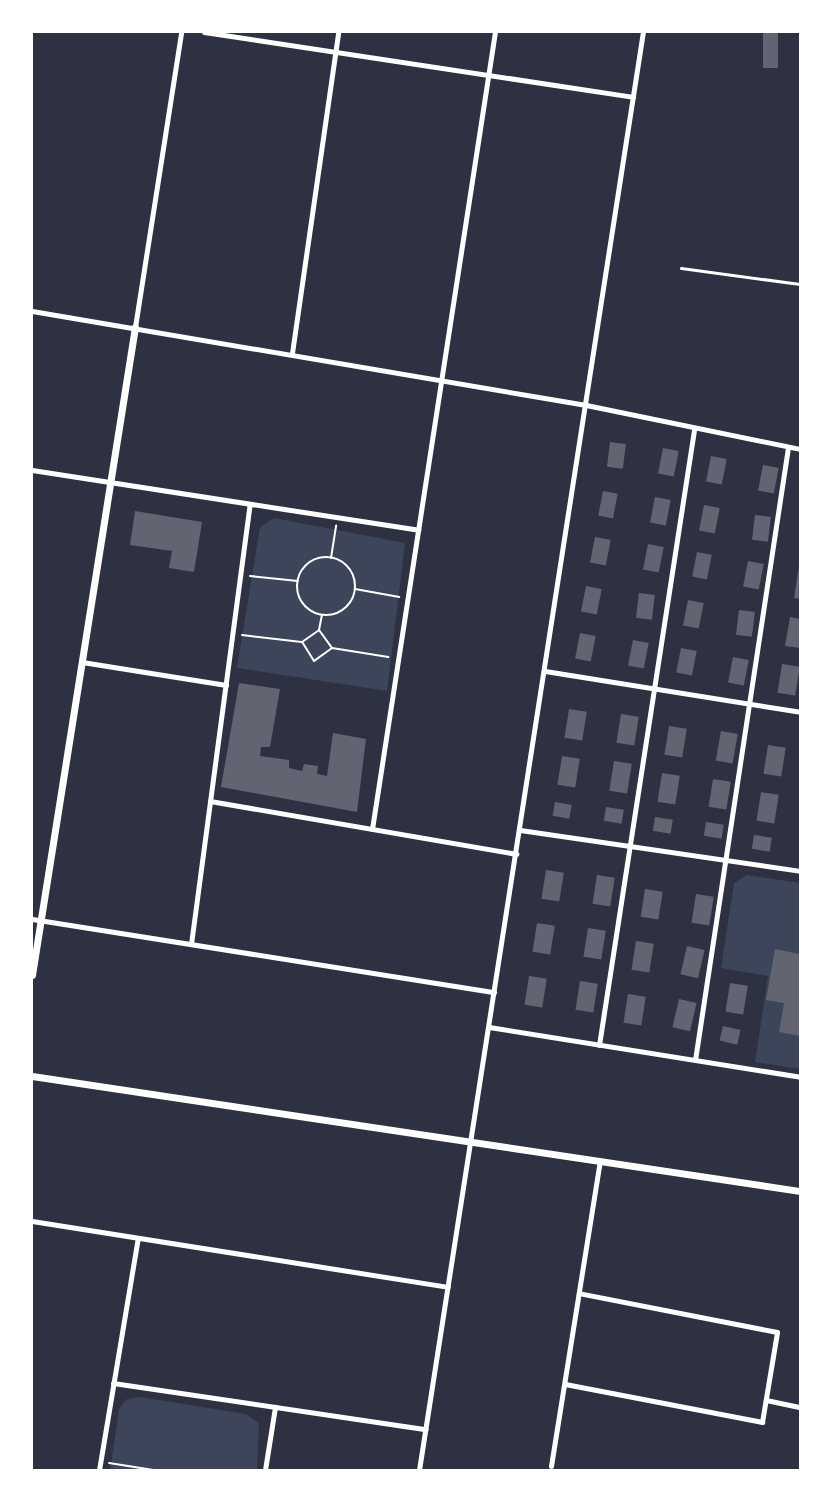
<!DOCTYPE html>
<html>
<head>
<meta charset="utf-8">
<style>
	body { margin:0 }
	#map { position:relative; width:832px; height:1502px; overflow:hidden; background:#2d3142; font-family:"Golos Text",sans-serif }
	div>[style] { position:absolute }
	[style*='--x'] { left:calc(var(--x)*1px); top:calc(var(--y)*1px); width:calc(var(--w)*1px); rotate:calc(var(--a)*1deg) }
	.green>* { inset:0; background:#3c4559 }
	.building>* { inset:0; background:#626471; transform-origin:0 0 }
	.path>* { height:2px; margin:-1px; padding:0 1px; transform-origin:1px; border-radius:1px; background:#fff }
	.path>.ring { margin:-1px; padding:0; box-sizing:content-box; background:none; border:2px solid #fff; border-radius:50% }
	.service>* { height:3px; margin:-1.5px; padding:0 1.5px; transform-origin:1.5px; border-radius:1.5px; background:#fff }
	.minor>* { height:5px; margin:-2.5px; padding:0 2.5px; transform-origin:2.5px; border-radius:2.5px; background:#fff }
	.tertiary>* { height:7px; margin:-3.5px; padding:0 3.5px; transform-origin:3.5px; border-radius:3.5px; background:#fff }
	span { translate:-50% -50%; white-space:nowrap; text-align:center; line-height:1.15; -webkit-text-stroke:6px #fff; paint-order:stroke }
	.frame { position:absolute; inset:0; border:33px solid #fff; pointer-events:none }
</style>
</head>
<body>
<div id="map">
	<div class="green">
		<i style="clip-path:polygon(274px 518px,405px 543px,387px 691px,237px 668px,260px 527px)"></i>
		<i style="clip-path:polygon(747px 875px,800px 883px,800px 1069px,755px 1062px,768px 976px,721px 968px,734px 883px)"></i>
		<i style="clip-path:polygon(140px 1397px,246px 1414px,259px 1423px,257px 1470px,110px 1470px,119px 1409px,127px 1399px)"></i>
	</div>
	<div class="building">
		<i style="left:763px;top:32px;width:15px;height:36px"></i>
		<i style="left:610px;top:442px;width:16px;height:25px;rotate:7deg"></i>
		<i style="left:663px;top:448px;width:16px;height:26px;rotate:11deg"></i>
		<i style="left:711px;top:456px;width:16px;height:26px;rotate:11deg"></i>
		<i style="left:763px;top:465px;width:16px;height:26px;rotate:11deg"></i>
		<i style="left:603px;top:491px;width:15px;height:25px;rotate:11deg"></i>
		<i style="left:655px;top:497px;width:16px;height:26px;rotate:11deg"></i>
		<i style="left:704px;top:505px;width:16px;height:26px;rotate:11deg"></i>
		<i style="clip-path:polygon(135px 511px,202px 522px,194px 572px,169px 568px,172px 551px,130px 545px)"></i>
		<i style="left:755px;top:515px;width:16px;height:25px;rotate:7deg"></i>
		<i style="left:595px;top:537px;width:16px;height:26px;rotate:11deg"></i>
		<i style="left:648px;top:544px;width:16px;height:26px;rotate:11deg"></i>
		<i style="left:697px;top:552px;width:15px;height:25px;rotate:11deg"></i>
		<i style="left:748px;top:561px;width:16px;height:26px;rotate:11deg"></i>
		<i style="clip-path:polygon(799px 566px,800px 566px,800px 599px,794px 598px)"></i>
		<i style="left:586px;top:586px;width:16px;height:26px;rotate:11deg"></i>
		<i style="left:639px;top:593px;width:16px;height:25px;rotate:7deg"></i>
		<i style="left:688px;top:600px;width:16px;height:26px;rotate:11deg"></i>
		<i style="left:739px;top:610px;width:16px;height:25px;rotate:7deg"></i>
		<i style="clip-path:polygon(790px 617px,800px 619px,800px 648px,785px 646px)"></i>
		<i style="left:580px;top:633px;width:16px;height:26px;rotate:11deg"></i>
		<i style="left:633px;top:640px;width:16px;height:26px;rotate:11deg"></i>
		<i style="left:681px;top:648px;width:16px;height:25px;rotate:11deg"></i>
		<i style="left:733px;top:657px;width:16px;height:26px;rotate:11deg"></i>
		<i style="left:782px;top:664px;width:18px;height:29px;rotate:9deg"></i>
		<i style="clip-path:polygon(239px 683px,280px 689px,270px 747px,261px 747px,260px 756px,289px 760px,289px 768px,302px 771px,304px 764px,318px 766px,317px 774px,327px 776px,333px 733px,366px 739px,357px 812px,221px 787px)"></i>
		<i style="left:569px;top:709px;width:18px;height:29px;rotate:9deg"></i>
		<i style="left:621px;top:714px;width:18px;height:29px;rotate:9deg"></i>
		<i style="left:669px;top:726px;width:18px;height:29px;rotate:9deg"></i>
		<i style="left:721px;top:731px;width:17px;height:30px;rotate:10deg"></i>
		<i style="left:768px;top:745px;width:18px;height:29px;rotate:9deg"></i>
		<i style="left:562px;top:756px;width:18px;height:29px;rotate:9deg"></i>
		<i style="left:614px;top:761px;width:18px;height:30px;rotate:9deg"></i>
		<i style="left:662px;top:773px;width:18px;height:29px;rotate:9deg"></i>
		<i style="left:713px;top:779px;width:18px;height:28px;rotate:9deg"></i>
		<i style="left:761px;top:792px;width:18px;height:29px;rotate:9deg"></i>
		<i style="left:555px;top:802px;width:17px;height:14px;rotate:10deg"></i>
		<i style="left:606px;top:807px;width:18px;height:14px;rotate:9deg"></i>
		<i style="left:655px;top:817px;width:18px;height:14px;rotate:9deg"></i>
		<i style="left:706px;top:822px;width:18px;height:14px;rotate:9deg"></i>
		<i style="left:754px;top:835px;width:18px;height:14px;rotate:9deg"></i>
		<i style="left:546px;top:870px;width:18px;height:29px;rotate:9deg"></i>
		<i style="left:597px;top:875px;width:18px;height:29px;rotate:9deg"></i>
		<i style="left:645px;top:889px;width:18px;height:28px;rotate:9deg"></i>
		<i style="left:696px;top:894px;width:18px;height:29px;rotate:9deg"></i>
		<i style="left:537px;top:923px;width:18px;height:29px;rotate:9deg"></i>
		<i style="left:588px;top:928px;width:18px;height:29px;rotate:9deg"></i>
		<i style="left:636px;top:941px;width:18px;height:29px;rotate:9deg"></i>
		<i style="left:687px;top:946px;width:18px;height:29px;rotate:13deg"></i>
		<i style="clip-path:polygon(775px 949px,800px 954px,800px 1036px,779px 1032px,784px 1003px,766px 1000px)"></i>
		<i style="left:529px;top:976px;width:18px;height:29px;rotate:9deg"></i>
		<i style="left:580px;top:981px;width:18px;height:29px;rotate:9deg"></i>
		<i style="left:730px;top:983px;width:18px;height:29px;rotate:9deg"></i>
		<i style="left:628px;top:994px;width:18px;height:29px;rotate:9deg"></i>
		<i style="left:679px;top:999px;width:18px;height:29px;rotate:13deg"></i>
		<i style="left:723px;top:1026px;width:18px;height:15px;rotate:13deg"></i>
	</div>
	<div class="path">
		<i class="ring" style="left:297px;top:557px;width:56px;height:56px"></i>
		<i style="--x:331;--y:558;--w:33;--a:-81"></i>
		<i style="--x:250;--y:576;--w:48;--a:5.9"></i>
		<i style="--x:355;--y:589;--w:45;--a:10.3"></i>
		<i style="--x:319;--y:630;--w:22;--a:54"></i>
		<i style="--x:332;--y:648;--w:22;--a:144"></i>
		<i style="--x:314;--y:661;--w:22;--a:-122"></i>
		<i style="--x:302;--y:642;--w:21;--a:-35"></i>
		<i style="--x:319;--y:630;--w:15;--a:-79"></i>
		<i style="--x:242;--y:635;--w:60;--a:6.7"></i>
		<i style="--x:332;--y:648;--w:57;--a:9.1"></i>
		<i style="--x:109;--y:1463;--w:45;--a:9"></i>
	</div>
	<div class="service">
		<i style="--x:681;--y:268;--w:120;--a:7.7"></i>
	</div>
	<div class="minor">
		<i style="--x:204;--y:32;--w:434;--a:8.6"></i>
		<i style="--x:32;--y:311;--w:562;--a:9.63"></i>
		<i style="--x:586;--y:405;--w:218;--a:11.6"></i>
		<i style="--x:135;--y:327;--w:299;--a:-81.1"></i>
		<i style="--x:292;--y:353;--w:324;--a:-81.8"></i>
		<i style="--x:32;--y:470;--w:391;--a:8.8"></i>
		<i style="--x:82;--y:662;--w:146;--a:9.1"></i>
		<i style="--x:545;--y:671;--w:258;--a:9.1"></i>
		<i style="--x:210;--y:801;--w:311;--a:9.8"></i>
		<i style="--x:372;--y:829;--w:806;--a:-81.23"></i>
		<i style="--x:520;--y:830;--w:283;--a:8.3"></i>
		<i style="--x:32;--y:919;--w:468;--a:9"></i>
		<i style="--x:191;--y:944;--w:444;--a:-82.4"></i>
		<i style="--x:489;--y:1027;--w:315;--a:9.1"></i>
		<i style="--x:599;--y:1045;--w:622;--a:-81.22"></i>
		<i style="--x:695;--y:1060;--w:620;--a:-81.37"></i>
		<i style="--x:32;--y:1221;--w:421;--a:9"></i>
		<i style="--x:113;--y:1383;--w:316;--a:8.4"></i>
		<i style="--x:565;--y:1384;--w:201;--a:10.9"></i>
		<i style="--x:762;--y:1422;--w:91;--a:-80.5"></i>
		<i style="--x:777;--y:1332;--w:202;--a:-168.9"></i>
		<i style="--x:766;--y:1400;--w:35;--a:12"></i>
		<i style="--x:551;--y:1466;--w:309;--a:-80.9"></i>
		<i style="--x:99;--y:1470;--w:235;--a:-80.5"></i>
		<i style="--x:265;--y:1470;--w:64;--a:-81"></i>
		<i style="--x:419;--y:1470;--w:1455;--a:-81.15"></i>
	</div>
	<div class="tertiary">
		<i style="--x:32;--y:975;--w:656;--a:-80.97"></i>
		<i style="--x:32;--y:1076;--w:777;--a:8.52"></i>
	</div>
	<div class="frame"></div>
</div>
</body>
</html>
